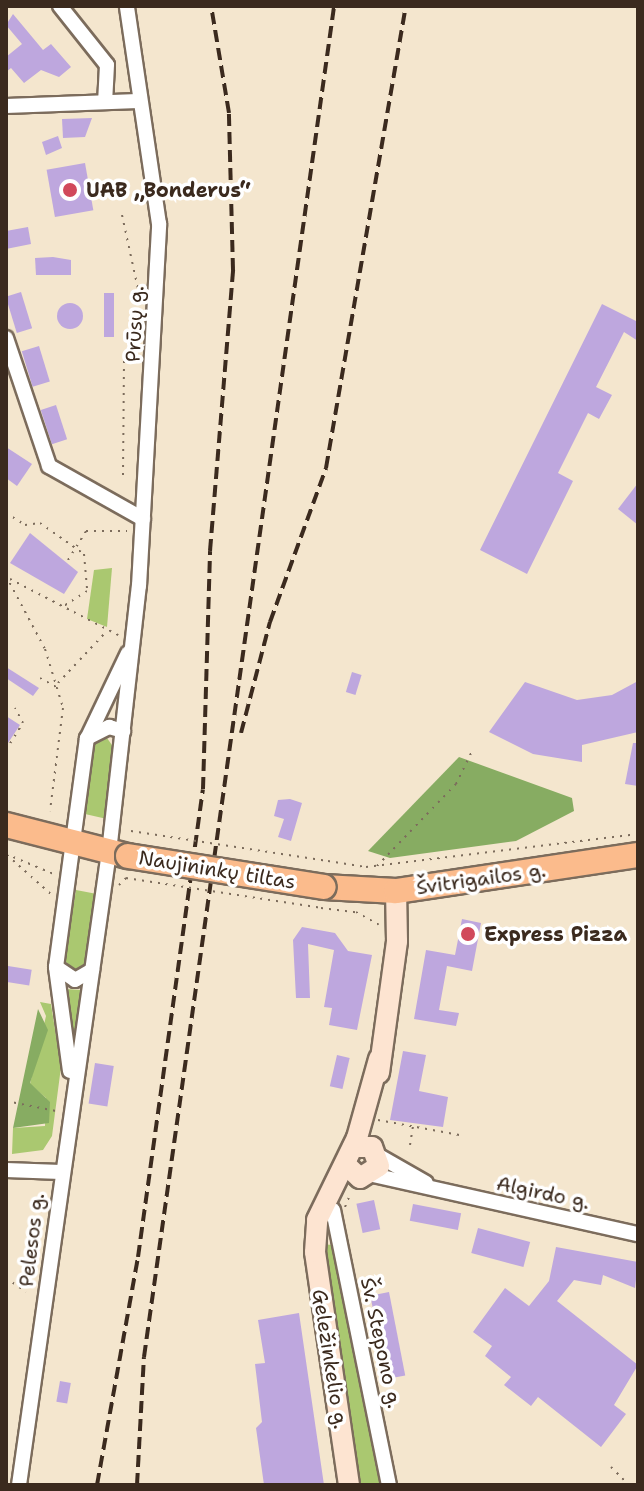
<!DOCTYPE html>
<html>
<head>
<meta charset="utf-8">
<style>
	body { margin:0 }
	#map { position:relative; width:644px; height:1491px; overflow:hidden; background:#f4e6ce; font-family:"Shantell Sans",sans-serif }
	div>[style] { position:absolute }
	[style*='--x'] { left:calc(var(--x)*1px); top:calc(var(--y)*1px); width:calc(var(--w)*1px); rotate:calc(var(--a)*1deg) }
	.green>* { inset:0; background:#aac870 }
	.forest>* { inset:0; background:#87ac62 }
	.building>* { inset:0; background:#bea7de; transform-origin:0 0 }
	.round { border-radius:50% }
	.path>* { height:2px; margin-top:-1px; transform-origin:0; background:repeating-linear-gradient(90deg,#7c6c5c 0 2px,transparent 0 8px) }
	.roads { filter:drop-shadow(2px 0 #7c6c5c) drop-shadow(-2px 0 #7c6c5c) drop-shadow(0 2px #7c6c5c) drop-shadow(0 -2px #7c6c5c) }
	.minor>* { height:14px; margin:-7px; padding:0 7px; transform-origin:7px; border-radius:7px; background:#fff }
	.secondary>* { height:20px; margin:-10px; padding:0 10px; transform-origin:10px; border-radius:10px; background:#fde4d1 }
	.primary>* { height:24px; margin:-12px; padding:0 12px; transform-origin:12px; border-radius:12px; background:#fbbb8c }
	.rail>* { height:4px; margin-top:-2px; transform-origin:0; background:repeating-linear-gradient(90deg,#3b2a1e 0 12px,transparent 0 18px) }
	.path-bridge>* { height:2px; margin-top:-1px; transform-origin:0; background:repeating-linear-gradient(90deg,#7c6c5c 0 2px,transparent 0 8px) }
	.bridges { filter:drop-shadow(2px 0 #7c6c5c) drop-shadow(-2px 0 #7c6c5c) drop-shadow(0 2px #7c6c5c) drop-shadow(0 -2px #7c6c5c) }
	.primary-bridge>* { height:24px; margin:-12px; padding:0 12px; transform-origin:12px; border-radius:12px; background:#fbbb8c }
	.dots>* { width:22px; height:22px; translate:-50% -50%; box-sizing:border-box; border:4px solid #fff; border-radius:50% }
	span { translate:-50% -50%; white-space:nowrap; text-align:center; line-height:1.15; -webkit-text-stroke:7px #fff; paint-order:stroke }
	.poi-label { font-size:20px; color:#3b2a1e; font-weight:700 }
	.left { translate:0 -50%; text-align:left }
	.street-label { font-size:20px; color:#3b2a1e }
	.frame { position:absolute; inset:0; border:8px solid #3b2a1e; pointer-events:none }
</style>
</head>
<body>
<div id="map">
	<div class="green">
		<i style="clip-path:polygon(112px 568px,107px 627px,87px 619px,94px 570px)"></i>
		<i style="clip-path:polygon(107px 738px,114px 748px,107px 819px,85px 814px,93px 745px)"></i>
		<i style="clip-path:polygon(76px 890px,97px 894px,88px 962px,75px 971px,64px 960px)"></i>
		<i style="clip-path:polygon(65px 989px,82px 990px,75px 1040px,74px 1039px)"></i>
		<i style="clip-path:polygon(40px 1002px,51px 1004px,61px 1067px,52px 1136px,43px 1150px,12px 1154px,13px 1128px,45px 1126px,46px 1098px,30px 1084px,46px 1016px)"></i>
		<i style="clip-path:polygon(322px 1244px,332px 1245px,380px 1485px,355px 1485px)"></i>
	</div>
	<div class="forest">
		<i style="clip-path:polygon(459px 757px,572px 798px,574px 811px,516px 841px,390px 858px,368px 851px)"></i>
		<i style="clip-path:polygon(38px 1009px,48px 1030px,30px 1083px,50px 1102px,49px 1123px,13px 1128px)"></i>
	</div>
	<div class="building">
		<i style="clip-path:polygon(13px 14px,43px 50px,51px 44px,71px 67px,59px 77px,41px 70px,24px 83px,11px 68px,6px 72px,6px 57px,22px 44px,6px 25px)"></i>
		<i style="clip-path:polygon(92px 118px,85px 137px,63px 138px,62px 119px)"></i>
		<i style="clip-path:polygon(58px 136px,62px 148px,46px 155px,42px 142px)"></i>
		<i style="left:85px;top:163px;width:48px;height:39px;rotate:80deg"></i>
		<i style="clip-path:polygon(28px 227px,31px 244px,6px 249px,6px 231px)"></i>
		<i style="clip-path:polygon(53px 257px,71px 260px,71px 275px,36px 275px,35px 258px)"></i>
		<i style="left:21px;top:292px;width:38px;height:16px;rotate:73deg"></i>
		<i style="left:104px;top:293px;width:10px;height:44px"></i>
		<i class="round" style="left:57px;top:303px;width:26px;height:26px"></i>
		<i style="clip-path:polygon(602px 304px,638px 322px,638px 341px,624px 332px,596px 387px,612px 395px,599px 419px,588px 413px,558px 473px,573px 481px,527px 574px,480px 550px)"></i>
		<i style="left:39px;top:346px;width:37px;height:18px;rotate:73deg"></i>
		<i style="left:56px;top:405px;width:36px;height:16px;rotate:72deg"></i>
		<i style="clip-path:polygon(6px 447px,32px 464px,17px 486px,6px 478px)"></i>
		<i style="clip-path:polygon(638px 483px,638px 525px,618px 509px)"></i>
		<i style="clip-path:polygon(30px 533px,78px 572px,64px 594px,10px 563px)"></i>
		<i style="clip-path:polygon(6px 667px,39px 688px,33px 696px,6px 678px)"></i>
		<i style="left:352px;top:672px;width:10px;height:21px;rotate:17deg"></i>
		<i style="clip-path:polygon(638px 681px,638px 732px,582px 745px,582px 762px,533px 754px,489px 732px,525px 682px,577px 700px,612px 695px)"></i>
		<i style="clip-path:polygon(6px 716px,20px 725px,6px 746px)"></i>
		<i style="clip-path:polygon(633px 743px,638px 743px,638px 786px,625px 784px)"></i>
		<i style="clip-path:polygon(290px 799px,302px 803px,291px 841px,278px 837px,284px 819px,274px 816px,278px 800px)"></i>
		<i style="clip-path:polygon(462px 919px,481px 923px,472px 971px,447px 966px,439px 1010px,459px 1013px,456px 1026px,414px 1019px,426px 950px,455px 955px)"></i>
		<i style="clip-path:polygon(302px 927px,335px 933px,348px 951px,372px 955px,357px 1030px,329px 1025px,332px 1008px,324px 1007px,334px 950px,308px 944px,310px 998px,296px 998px,293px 940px)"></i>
		<i style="left:8px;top:966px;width:24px;height:16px;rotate:9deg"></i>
		<i style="clip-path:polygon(403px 1051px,426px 1055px,419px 1091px,448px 1097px,443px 1127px,390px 1120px)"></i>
		<i style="left:337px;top:1055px;width:13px;height:32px;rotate:13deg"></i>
		<i style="left:95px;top:1063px;width:19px;height:41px;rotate:9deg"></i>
		<i style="left:374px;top:1200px;width:30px;height:18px;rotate:78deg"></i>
		<i style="left:413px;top:1204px;width:49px;height:17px;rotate:11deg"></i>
		<i style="left:478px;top:1228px;width:54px;height:26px;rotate:15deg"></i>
		<i style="clip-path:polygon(556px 1247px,638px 1262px,635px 1288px,603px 1275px,601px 1285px,574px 1280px,557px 1301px,638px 1365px,614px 1405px,626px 1414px,601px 1447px,538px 1397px,531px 1406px,504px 1385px,511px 1377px,485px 1356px,492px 1346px,473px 1332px,505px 1288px,529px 1306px,549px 1281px)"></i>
		<i style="left:389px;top:1292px;width:85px;height:19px;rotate:79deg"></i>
		<i style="clip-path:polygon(299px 1313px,324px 1485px,264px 1485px,256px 1428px,262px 1422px,255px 1364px,265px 1363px,258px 1320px)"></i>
		<i style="left:60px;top:1381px;width:11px;height:21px;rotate:10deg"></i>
	</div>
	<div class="path">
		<i style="--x:122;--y:215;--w:76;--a:77.8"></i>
		<i style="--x:123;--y:475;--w:115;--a:-89.5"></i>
		<i style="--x:6;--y:513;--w:22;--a:32"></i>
		<i style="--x:25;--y:525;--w:15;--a:-8"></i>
		<i style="--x:40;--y:523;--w:54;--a:35.2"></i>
		<i style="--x:84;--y:554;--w:37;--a:85"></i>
		<i style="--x:87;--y:591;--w:27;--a:147"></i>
		<i style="--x:68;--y:560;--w:34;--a:-58"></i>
		<i style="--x:86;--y:531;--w:41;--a:0"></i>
		<i style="--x:6;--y:576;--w:83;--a:61.9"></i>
		<i style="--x:45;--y:649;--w:62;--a:73"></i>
		<i style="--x:63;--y:708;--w:104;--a:97.2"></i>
		<i style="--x:10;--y:579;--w:122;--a:27.4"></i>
		<i style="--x:6;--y:641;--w:20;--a:87"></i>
		<i style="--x:40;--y:678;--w:21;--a:29"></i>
		<i style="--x:58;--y:683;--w:69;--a:-46.8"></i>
		<i style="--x:6;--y:750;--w:32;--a:-58"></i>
		<i style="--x:23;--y:723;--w:17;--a:-118"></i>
		<i style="--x:6;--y:854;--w:54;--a:22.8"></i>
		<i style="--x:7;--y:855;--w:62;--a:41.7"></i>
		<i style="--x:328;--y:861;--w:38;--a:9"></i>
		<i style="--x:366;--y:867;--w:274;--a:-6.9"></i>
		<i style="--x:377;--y:866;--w:114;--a:-46.1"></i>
		<i style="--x:456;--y:784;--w:37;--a:-64"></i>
		<i style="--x:119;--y:885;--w:10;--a:-45"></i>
		<i style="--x:321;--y:908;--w:35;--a:7"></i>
		<i style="--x:356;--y:912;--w:26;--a:29"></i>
		<i style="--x:6;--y:1101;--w:51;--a:11.3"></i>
		<i style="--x:378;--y:1120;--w:87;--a:10.5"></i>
		<i style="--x:410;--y:1145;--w:19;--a:-81"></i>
		<i style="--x:345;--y:1207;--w:11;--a:-68"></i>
		<i style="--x:6;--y:1278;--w:24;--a:35"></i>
		<i style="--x:611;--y:1467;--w:25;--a:45"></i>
	</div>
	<div class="roads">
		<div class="minor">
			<i style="--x:60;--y:6;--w:75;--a:51.5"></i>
			<i style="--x:107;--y:65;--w:37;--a:93"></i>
			<i style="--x:6;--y:106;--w:132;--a:-2.2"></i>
			<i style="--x:6;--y:338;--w:135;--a:71.4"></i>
			<i style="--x:49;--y:466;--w:108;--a:29.4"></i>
			<i style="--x:87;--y:738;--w:25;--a:-27"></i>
			<i style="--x:109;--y:727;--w:15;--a:16"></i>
			<i style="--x:56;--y:967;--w:23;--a:34"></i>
			<i style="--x:75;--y:980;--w:20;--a:-30"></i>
			<i style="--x:70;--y:1071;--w:105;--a:-97.7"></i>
			<i style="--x:56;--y:967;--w:230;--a:-82.3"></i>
			<i style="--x:87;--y:739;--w:95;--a:-64.5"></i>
			<i style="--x:379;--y:1156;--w:54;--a:29.9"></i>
			<i style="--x:6;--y:1170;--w:55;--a:2.1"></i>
			<i style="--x:373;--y:1175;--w:271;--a:12.6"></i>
			<i style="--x:333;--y:1210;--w:281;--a:78.5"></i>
			<i style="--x:19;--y:1485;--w:639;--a:-81.91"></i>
			<i style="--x:109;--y:852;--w:268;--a:-83.6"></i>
			<i style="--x:139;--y:586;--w:363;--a:-86.8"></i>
			<i style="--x:159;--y:224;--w:220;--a:-98.4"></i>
		</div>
		<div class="secondary">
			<i style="--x:379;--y:1073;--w:133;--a:-82.2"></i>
			<i style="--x:397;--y:941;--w:50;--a:-91.1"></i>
			<i style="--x:346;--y:1165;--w:19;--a:43"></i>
			<i style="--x:360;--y:1178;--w:22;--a:-32"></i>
			<i style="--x:379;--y:1166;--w:20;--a:-110"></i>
			<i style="--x:372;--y:1147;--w:19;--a:180"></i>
			<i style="--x:349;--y:1485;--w:235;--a:-98.3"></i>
			<i style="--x:315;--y:1252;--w:32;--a:-86"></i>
			<i style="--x:317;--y:1220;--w:91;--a:-64"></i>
			<i style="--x:357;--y:1138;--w:82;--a:-74.4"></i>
		</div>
		<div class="primary">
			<i style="--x:6;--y:825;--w:126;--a:14.3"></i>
			<i style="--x:324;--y:887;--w:72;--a:3.2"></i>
			<i style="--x:396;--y:891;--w:245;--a:-8.5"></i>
		</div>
	</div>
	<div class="rail">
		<i style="--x:241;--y:733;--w:115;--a:-75.4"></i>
		<i style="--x:270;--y:622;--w:164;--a:-70"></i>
		<i style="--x:326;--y:468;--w:469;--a:-80.2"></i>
		<i style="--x:97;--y:1485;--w:232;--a:-79.8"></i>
		<i style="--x:138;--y:1257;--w:472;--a:-82.1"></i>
		<i style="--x:203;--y:789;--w:238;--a:-88.3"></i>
		<i style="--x:210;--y:551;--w:282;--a:-85.3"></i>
		<i style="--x:233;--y:270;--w:157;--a:-91.5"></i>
		<i style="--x:229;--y:113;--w:109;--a:-99.5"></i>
		<i style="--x:137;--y:1485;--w:128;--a:-86.9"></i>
		<i style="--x:144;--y:1357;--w:1364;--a:-81.99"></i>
	</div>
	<div class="path-bridge">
		<i style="--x:131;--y:831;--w:199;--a:8.7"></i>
		<i style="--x:126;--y:878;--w:197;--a:8.7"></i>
	</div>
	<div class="bridges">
		<div class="primary-bridge">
			<i style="--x:128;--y:856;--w:198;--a:9"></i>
		</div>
	</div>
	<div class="dots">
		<i style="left:70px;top:190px;background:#d1495b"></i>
		<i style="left:468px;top:934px;background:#d1495b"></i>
	</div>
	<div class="poi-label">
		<span class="left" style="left:86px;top:190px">UAB „Bonderus“</span>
		<span class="left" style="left:484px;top:934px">Express Pizza</span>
	</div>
	<div class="street-label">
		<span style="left:135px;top:324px;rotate:-87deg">Prūsų g.</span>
		<span style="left:217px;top:870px;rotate:9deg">Naujininkų tiltas</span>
		<span style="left:481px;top:879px;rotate:-8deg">Švitrigailos g.</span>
		<span style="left:543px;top:1193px;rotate:12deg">Algirdo g.</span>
		<span style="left:32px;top:1240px;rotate:-83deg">Pelesos g.</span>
		<span style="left:381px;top:1343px;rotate:78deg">Šv. Stepono g.</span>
		<span style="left:330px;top:1359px;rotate:81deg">Geležinkelio g.</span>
	</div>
	<div class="frame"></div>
</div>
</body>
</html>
